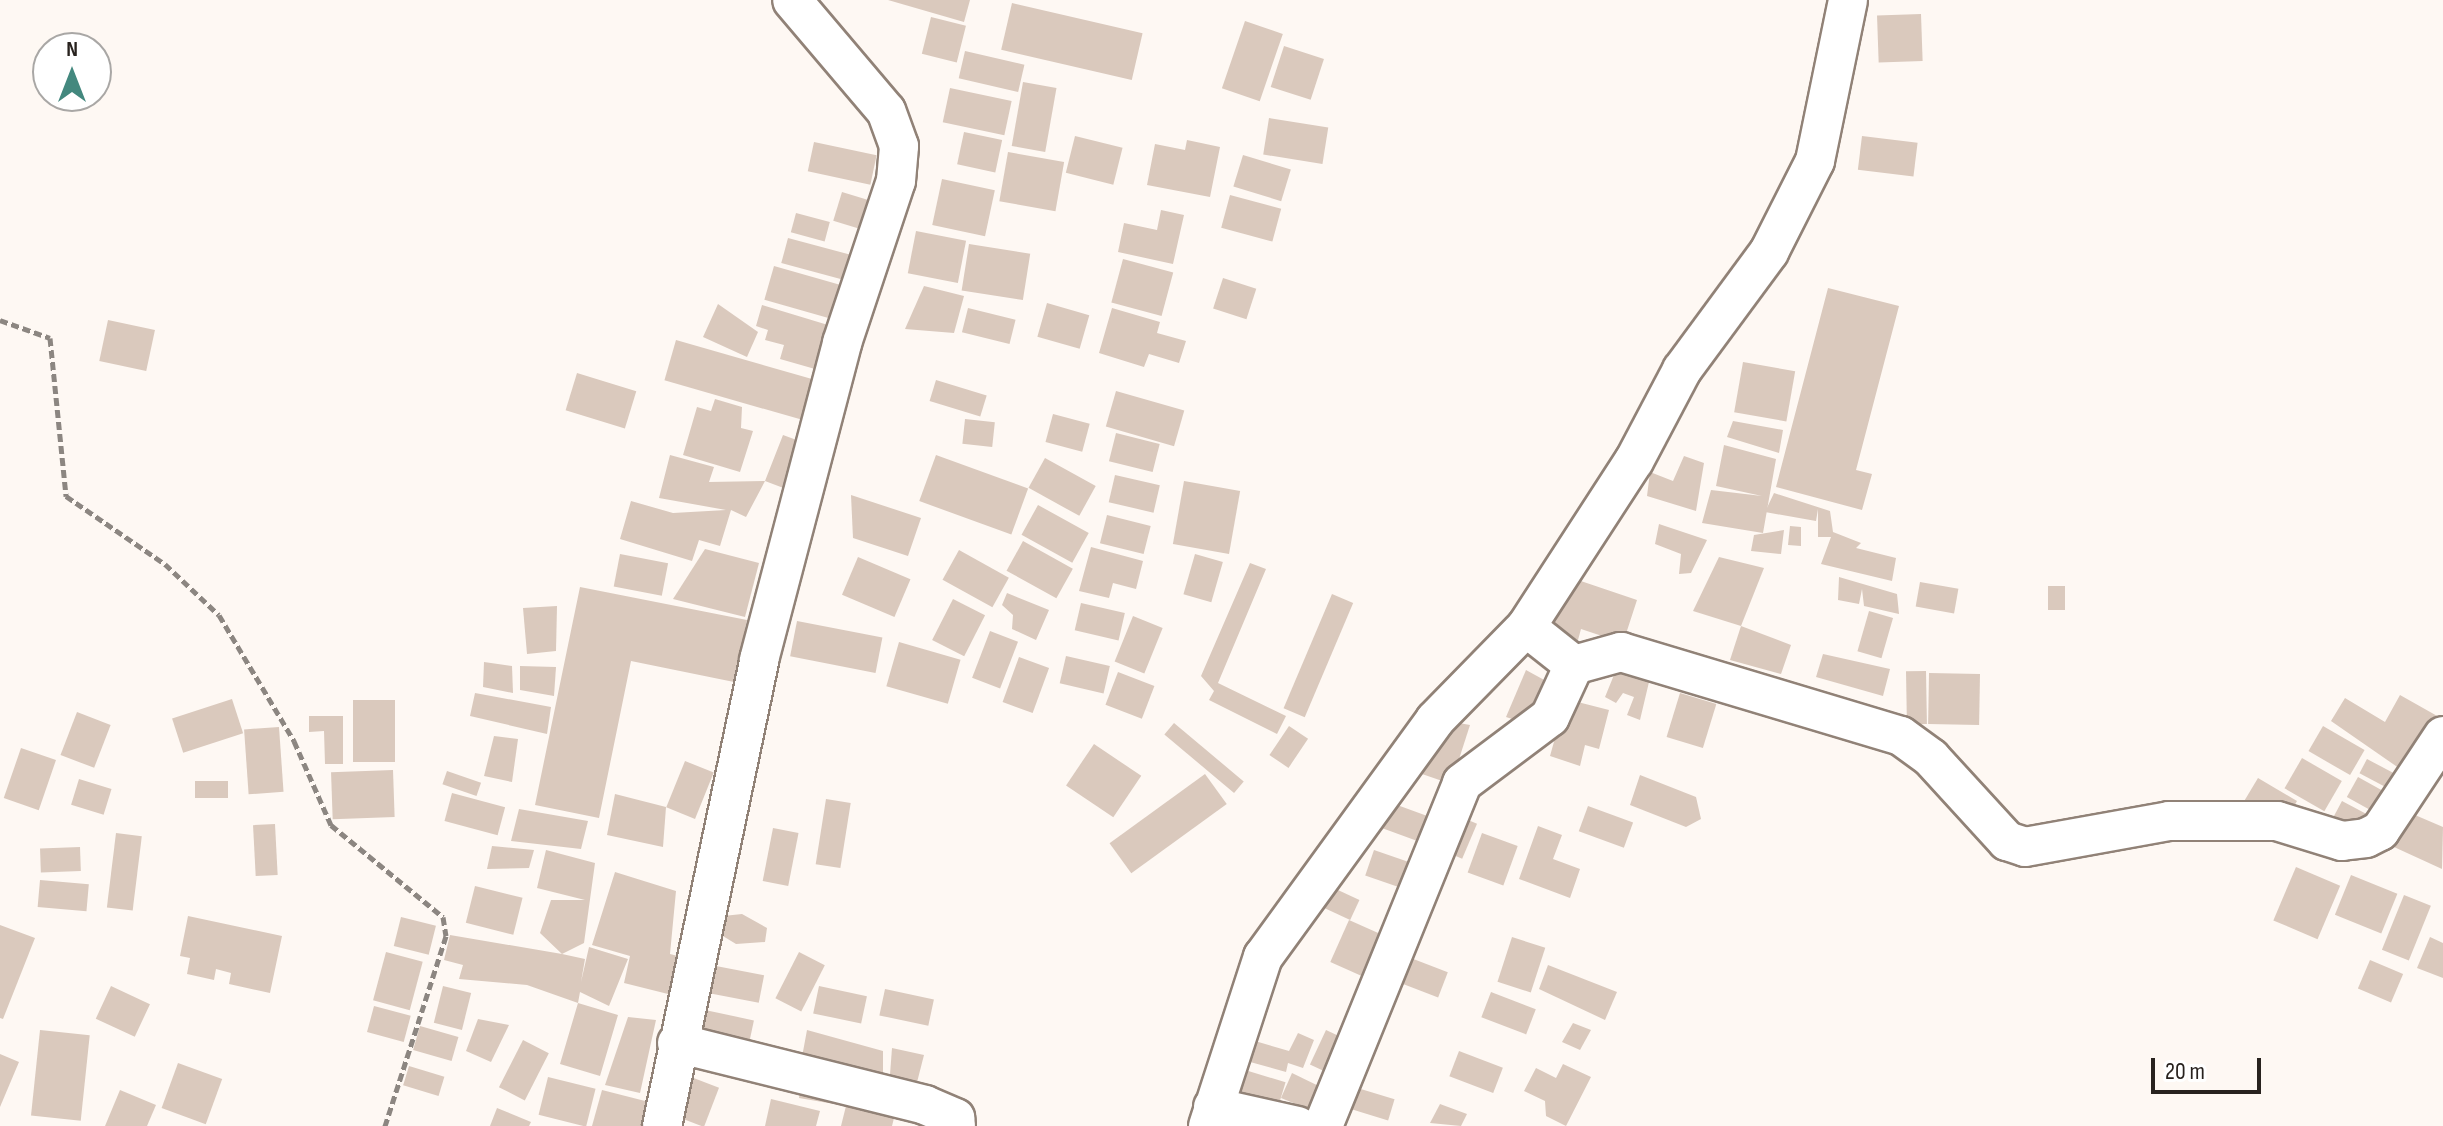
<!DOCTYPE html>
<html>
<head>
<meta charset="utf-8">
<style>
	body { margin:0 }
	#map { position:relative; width:2443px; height:1126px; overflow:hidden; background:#fef8f3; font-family:"Sofia Sans Condensed",sans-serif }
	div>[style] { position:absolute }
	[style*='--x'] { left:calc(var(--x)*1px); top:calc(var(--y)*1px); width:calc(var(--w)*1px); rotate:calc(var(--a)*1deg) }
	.building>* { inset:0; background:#dac9bd; transform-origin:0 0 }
	.path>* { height:5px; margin-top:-2.5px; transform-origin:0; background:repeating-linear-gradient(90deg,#8c8681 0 8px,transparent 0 12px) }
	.roads { filter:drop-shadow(2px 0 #918277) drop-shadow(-2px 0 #918277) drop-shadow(0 2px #918277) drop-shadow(0 -2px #918277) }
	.minor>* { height:38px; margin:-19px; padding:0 19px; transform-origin:19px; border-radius:19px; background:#fff }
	span { translate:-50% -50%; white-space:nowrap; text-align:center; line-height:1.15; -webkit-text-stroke:7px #fff; paint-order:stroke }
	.north { position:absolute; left:32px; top:32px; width:80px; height:80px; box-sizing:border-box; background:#fff; border:2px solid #a9a7a5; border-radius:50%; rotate:0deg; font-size:22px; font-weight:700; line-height:32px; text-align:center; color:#28221e }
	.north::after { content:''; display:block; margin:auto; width:28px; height:36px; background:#43887e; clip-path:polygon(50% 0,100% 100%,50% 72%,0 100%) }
	.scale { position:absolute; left:2151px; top:1058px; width:110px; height:36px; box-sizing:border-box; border:4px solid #28221e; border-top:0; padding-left:10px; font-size:24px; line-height:28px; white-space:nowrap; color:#28221e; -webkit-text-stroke:6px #fff; paint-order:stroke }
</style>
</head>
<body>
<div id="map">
	<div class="building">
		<i style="clip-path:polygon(888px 0,970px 0,964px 22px)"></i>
		<i style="left:1012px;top:3px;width:134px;height:48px;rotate:13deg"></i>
		<i style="left:1921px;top:14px;width:47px;height:44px;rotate:88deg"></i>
		<i style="left:931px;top:17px;width:36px;height:38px;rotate:14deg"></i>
		<i style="left:1245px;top:21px;width:40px;height:71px;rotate:19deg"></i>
		<i style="left:1284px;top:46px;width:42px;height:43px;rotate:18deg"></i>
		<i style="left:965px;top:51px;width:61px;height:28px;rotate:13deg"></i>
		<i style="left:1023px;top:82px;width:34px;height:65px;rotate:10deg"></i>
		<i style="left:950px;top:88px;width:63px;height:35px;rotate:12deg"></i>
		<i style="left:1269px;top:118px;width:60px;height:37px;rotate:9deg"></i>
		<i style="left:964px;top:132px;width:39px;height:33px;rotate:12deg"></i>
		<i style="left:1075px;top:136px;width:49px;height:38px;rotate:14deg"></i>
		<i style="left:1862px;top:136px;width:56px;height:34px;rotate:7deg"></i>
		<i style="clip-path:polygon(1187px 140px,1220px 147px,1210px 197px,1147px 185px,1155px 144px,1185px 150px)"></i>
		<i style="left:814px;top:142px;width:64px;height:30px;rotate:12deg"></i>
		<i style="left:1008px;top:152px;width:57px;height:50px;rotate:10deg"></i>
		<i style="left:1243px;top:155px;width:50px;height:33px;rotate:17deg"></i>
		<i style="left:942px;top:179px;width:54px;height:47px;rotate:12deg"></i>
		<i style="left:842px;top:192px;width:42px;height:30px;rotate:17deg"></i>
		<i style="left:1230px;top:195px;width:53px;height:34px;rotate:15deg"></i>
		<i style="clip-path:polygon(1161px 210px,1184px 215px,1173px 264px,1118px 252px,1124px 223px,1157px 230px)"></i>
		<i style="left:796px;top:213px;width:35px;height:20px;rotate:15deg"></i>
		<i style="left:916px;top:231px;width:51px;height:43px;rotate:11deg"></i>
		<i style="left:788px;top:238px;width:70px;height:26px;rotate:15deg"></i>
		<i style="left:969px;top:244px;width:62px;height:47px;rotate:9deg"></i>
		<i style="left:1123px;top:259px;width:52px;height:45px;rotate:15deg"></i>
		<i style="left:774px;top:266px;width:73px;height:35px;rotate:16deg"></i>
		<i style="left:1223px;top:278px;width:35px;height:32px;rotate:18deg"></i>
		<i style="clip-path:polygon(924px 286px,964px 296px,954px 333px,905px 329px)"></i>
		<i style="clip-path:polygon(1828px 288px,1899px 306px,1856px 470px,1872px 474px,1862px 510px,1776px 487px)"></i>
		<i style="left:1047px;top:303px;width:44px;height:35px;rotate:16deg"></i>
		<i style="clip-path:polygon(718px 304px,758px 332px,747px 357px,703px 337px)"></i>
		<i style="clip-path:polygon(762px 305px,828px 325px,815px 369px,780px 359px,784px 345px,765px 340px,768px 330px,756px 326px)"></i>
		<i style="left:968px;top:308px;width:49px;height:25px;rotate:14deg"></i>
		<i style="clip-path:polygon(1112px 308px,1160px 322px,1157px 333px,1186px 341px,1179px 363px,1149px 354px,1144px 367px,1099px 353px)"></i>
		<i style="left:108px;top:320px;width:48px;height:42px;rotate:12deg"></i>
		<i style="left:676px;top:340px;width:156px;height:42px;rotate:16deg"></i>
		<i style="left:1743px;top:362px;width:53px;height:51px;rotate:10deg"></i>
		<i style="left:577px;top:373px;width:62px;height:39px;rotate:17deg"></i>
		<i style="left:936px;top:380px;width:53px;height:22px;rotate:17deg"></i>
		<i style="left:1116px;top:391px;width:71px;height:37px;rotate:16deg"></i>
		<i style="clip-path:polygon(715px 399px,742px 407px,741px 428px,753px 431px,740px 472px,683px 455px,697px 407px,711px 411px)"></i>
		<i style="left:1053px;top:414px;width:38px;height:29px;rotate:15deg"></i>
		<i style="left:965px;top:419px;width:30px;height:25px;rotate:6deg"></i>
		<i style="clip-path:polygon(1733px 421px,1783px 430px,1779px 453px,1727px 437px)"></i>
		<i style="left:1116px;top:433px;width:45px;height:29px;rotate:14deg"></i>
		<i style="clip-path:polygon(783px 435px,813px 446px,794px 492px,765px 481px,746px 517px,731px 510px,720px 546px,699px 540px,692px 561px,620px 539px,631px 501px,673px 513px,726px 510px,659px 498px,670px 455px,714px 467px,709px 482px,765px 481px)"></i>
		<i style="clip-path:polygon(1724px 445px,1776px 459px,1763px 533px,1702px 523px,1711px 490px,1762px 496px,1716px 486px)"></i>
		<i style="left:936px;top:455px;width:98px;height:49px;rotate:20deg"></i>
		<i style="clip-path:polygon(1684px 456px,1704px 463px,1696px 511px,1647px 496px,1650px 472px,1673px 481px)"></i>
		<i style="left:1045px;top:458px;width:58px;height:34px;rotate:29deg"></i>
		<i style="left:1115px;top:475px;width:46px;height:28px;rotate:13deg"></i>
		<i style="left:1184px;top:481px;width:57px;height:64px;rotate:10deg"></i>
		<i style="clip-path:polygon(1774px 493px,1830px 511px,1833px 532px,1861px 543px,1856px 548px,1896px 558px,1892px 581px,1821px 564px,1831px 537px,1818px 537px,1818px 509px,1816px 521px,1765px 512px)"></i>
		<i style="clip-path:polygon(851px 495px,921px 518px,908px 556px,853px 538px)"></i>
		<i style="left:1038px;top:505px;width:58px;height:34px;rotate:29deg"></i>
		<i style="left:1107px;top:515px;width:45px;height:29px;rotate:14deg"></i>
		<i style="clip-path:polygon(1659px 524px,1707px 540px,1691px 573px,1679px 574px,1681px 554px,1655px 544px)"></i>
		<i style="clip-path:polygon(1790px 526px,1801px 527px,1801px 546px,1788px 545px)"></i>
		<i style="clip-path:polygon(1784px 530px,1781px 554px,1751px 551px,1754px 535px)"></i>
		<i style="left:1023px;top:541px;width:57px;height:34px;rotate:29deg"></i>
		<i style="clip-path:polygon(1091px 547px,1143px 561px,1136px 589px,1113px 583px,1109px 598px,1079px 591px)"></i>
		<i style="clip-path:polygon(705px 549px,759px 563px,745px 617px,673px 599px)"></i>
		<i style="left:959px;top:550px;width:57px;height:34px;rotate:29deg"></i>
		<i style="left:620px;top:554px;width:49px;height:33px;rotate:11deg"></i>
		<i style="left:1195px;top:554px;width:29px;height:42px;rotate:16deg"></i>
		<i style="left:858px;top:557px;width:57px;height:41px;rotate:23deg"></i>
		<i style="clip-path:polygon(1719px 557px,1764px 568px,1741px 626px,1693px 611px)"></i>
		<i style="clip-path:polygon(1250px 563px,1266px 569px,1218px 683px,1286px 716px,1277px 734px,1209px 700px,1214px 691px,1201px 676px)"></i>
		<i style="clip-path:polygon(1566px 576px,1637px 600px,1623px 643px,1581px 629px,1578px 640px,1548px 630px)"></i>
		<i style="clip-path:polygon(1839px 577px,1897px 594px,1899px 614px,1864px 606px,1862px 589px,1859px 604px,1838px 600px)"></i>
		<i style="left:1920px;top:582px;width:39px;height:25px;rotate:10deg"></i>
		<i style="left:2065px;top:586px;width:24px;height:17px;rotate:90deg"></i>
		<i style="clip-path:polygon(580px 587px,747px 620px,734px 682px,631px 661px,599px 818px,535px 805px)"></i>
		<i style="clip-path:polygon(1007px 593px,1049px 610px,1036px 640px,1012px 629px,1013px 615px,1002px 605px)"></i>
		<i style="left:1332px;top:594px;width:23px;height:124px;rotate:23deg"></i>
		<i style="left:953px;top:599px;width:36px;height:46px;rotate:27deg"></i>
		<i style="left:1081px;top:603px;width:45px;height:28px;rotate:13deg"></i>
		<i style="clip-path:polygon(557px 606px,556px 651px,527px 654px,523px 608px)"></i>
		<i style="left:1869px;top:611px;width:25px;height:42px;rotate:16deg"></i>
		<i style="left:1133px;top:616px;width:32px;height:49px;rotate:22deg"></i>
		<i style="left:797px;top:621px;width:87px;height:36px;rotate:11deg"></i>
		<i style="clip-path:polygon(1741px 626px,1791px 645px,1781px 674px,1730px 660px)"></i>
		<i style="left:990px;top:631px;width:30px;height:50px;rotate:21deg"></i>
		<i style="left:899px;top:642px;width:64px;height:46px;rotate:16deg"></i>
		<i style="clip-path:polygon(1823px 654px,1890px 669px,1883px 696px,1816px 677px)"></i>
		<i style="left:1066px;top:656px;width:45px;height:28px;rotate:13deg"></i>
		<i style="left:1019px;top:657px;width:32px;height:48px;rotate:20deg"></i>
		<i style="clip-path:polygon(484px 662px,512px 666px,513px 693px,483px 687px)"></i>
		<i style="clip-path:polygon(520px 666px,556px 667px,554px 696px,520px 690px)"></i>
		<i style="clip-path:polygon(1526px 670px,1546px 681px,1531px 725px,1506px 717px)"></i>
		<i style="clip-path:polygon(1616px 670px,1649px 682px,1640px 720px,1627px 715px,1634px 697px,1623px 693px,1616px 703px,1605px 697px)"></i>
		<i style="left:1926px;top:671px;width:53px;height:20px;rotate:89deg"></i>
		<i style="left:1118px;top:672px;width:39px;height:35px;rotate:21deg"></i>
		<i style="left:1929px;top:673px;width:51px;height:51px;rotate:1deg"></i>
		<i style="clip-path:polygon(475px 693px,551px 707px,547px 734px,470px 716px)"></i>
		<i style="left:1680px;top:693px;width:38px;height:46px;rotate:17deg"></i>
		<i style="clip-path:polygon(2400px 695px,2439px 717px,2406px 773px,2331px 721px,2345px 698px,2385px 722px)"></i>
		<i style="left:232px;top:699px;width:36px;height:63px;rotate:72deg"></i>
		<i style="clip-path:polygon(1566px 699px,1609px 710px,1599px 749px,1585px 745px,1580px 766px,1550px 756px)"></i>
		<i style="left:353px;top:700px;width:42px;height:62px"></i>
		<i style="left:77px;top:712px;width:36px;height:46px;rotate:21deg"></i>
		<i style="clip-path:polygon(309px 716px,343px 716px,343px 764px,325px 764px,324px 731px,309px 732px)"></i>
		<i style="clip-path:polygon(1448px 721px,1470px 725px,1451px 784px,1422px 774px)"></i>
		<i style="left:1174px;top:723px;width:91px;height:15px;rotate:40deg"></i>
		<i style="left:1289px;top:726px;width:23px;height:35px;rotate:34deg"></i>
		<i style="left:2323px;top:726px;width:48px;height:29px;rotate:30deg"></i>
		<i style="left:279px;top:727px;width:65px;height:35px;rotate:86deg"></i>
		<i style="clip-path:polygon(494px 736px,518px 739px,512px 782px,484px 776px)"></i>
		<i style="left:1094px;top:744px;width:57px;height:50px;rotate:34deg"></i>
		<i style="left:21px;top:748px;width:37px;height:53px;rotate:19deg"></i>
		<i style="left:2302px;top:758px;width:46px;height:35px;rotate:30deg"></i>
		<i style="left:2367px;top:759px;width:30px;height:16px;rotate:28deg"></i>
		<i style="left:685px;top:761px;width:31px;height:50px;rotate:22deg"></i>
		<i style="left:393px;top:770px;width:47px;height:62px;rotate:88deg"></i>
		<i style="left:447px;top:771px;width:36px;height:14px;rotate:19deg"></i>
		<i style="left:1205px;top:774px;width:37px;height:118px;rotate:54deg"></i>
		<i style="clip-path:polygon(1640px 775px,1696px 797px,1701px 819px,1686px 827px,1630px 805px)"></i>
		<i style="left:2358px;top:777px;width:37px;height:23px;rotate:29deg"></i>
		<i style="clip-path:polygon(2258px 778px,2297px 801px,2288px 817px,2243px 803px)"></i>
		<i style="left:79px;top:779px;width:34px;height:27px;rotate:17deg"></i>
		<i style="left:195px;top:781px;width:33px;height:17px"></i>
		<i style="left:452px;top:793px;width:55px;height:29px;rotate:15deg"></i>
		<i style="clip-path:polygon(615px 794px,666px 807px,663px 847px,607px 835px)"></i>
		<i style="left:826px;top:799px;width:25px;height:66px;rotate:9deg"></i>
		<i style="left:2342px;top:801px;width:32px;height:25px;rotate:28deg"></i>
		<i style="left:1389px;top:802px;width:48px;height:27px;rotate:20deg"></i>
		<i style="left:1588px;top:806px;width:48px;height:27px;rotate:20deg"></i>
		<i style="clip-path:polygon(519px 809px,588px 821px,581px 849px,511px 841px)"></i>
		<i style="clip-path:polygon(2401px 809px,2443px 827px,2442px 869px,2394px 847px)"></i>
		<i style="left:1454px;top:814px;width:25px;height:38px;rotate:23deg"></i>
		<i style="left:275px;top:824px;width:51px;height:22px;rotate:87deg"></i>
		<i style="clip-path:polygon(1538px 826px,1562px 835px,1553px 859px,1580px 869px,1570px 898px,1519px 879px)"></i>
		<i style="left:773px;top:828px;width:26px;height:54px;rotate:11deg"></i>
		<i style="left:116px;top:833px;width:26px;height:75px;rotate:7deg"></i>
		<i style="left:1482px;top:833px;width:38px;height:42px;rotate:20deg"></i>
		<i style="clip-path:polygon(492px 846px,534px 850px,529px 868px,487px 869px)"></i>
		<i style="left:80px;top:847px;width:24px;height:40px;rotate:88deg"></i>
		<i style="clip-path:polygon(546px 850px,595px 863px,584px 943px,562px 954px,585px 959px,581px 982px,589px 947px,628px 959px,609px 1006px,580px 992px,578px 1003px,618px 1015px,600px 1076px,560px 1064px,578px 1003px,527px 985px,459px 979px,463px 965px,444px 960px,450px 935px,562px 954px,540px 933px,551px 900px,585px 900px,537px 888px)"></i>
		<i style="left:1374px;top:850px;width:49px;height:27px;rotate:19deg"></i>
		<i style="left:2296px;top:867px;width:48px;height:58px;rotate:23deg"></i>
		<i style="clip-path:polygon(615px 872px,676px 891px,670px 954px,682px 957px,672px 995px,624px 983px,630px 956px,592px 945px)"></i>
		<i style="left:2351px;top:875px;width:50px;height:43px;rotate:22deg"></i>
		<i style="left:40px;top:880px;width:49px;height:27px;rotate:5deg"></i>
		<i style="left:1325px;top:884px;width:38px;height:22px;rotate:25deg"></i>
		<i style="left:475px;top:886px;width:49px;height:38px;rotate:14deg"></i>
		<i style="left:2404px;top:895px;width:29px;height:59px;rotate:22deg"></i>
		<i style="clip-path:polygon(742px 914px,767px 928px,765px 942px,736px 944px,713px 930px,714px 917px)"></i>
		<i style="clip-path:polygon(188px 916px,282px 936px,270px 993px,229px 984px,231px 973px,216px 969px,214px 980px,187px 974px,190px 958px,180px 956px)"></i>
		<i style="left:401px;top:917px;width:36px;height:30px;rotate:14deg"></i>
		<i style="left:1349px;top:920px;width:35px;height:46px;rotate:24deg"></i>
		<i style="clip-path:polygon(0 925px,35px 938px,3px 1019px,0 1018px)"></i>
		<i style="left:1512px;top:937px;width:35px;height:47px;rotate:18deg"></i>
		<i style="clip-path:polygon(2430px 937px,2443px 943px,2443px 978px,2417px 968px)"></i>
		<i style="left:386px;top:952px;width:38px;height:50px;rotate:15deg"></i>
		<i style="left:799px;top:952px;width:29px;height:52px;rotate:27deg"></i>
		<i style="left:1403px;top:955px;width:48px;height:27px;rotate:21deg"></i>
		<i style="left:2370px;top:960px;width:36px;height:31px;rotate:23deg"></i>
		<i style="clip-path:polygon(1548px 965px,1617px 992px,1605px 1020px,1539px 989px)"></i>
		<i style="left:716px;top:966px;width:49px;height:28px;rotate:11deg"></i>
		<i style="left:111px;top:986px;width:43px;height:36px;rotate:25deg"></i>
		<i style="left:443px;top:986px;width:29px;height:38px;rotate:14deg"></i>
		<i style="left:819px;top:986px;width:49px;height:28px;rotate:12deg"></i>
		<i style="left:885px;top:989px;width:50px;height:27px;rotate:12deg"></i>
		<i style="left:1491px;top:992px;width:48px;height:27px;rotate:21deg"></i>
		<i style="left:374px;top:1006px;width:38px;height:27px;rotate:15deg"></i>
		<i style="left:705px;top:1010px;width:50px;height:27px;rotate:12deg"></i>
		<i style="clip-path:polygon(628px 1017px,656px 1020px,640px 1093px,605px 1085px)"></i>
		<i style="clip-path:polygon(478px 1019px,509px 1025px,491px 1062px,466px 1051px)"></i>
		<i style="clip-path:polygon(1573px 1023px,1591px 1030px,1580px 1050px,1562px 1042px)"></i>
		<i style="left:420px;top:1026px;width:40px;height:25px;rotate:16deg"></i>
		<i style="left:40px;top:1030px;width:50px;height:86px;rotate:6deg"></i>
		<i style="clip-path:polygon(807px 1030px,883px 1051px,883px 1079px,846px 1079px,849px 1066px,802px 1057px)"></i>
		<i style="left:1326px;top:1030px;width:29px;height:38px;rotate:25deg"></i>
		<i style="clip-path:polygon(1298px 1033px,1314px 1040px,1303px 1068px,1288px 1063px,1286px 1072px,1232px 1057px,1238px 1036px,1289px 1051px)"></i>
		<i style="left:523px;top:1040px;width:29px;height:53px;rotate:27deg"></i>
		<i style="clip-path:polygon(892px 1048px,924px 1055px,914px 1094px,889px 1088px)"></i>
		<i style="left:1459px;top:1051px;width:47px;height:27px;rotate:21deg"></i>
		<i style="clip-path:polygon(0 1054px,19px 1062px,0 1107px)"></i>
		<i style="left:178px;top:1063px;width:47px;height:48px;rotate:20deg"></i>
		<i style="clip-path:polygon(1563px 1064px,1591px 1077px,1566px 1126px,1546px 1116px,1545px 1101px,1524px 1091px,1536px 1068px,1556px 1078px)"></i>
		<i style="left:409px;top:1066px;width:37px;height:20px;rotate:17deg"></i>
		<i style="left:1232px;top:1066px;width:56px;height:22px;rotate:17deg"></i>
		<i style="clip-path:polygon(1292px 1073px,1329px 1091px,1323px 1115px,1281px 1098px)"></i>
		<i style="left:548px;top:1077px;width:49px;height:39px;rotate:14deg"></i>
		<i style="left:691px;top:1077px;width:30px;height:42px;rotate:21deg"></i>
		<i style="clip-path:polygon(802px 1079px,896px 1110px,892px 1126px,841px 1126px,846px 1106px,799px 1098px)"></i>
		<i style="left:1341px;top:1083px;width:56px;height:22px;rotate:17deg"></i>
		<i style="clip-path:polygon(120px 1090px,156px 1105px,147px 1126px,105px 1126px)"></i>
		<i style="clip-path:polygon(602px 1090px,649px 1102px,644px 1126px,592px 1126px)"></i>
		<i style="clip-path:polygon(771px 1099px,820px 1111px,816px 1126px,765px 1126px)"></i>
		<i style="clip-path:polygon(1440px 1104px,1467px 1114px,1461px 1126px,1430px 1123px)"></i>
		<i style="clip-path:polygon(497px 1108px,531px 1122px,529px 1126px,490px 1126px)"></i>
	</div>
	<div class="path">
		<i style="--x:0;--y:320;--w:53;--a:19.8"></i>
		<i style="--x:50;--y:338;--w:159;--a:84.2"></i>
		<i style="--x:66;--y:496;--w:120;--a:34.5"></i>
		<i style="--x:165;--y:564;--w:74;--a:43.4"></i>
		<i style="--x:219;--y:615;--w:147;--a:59.2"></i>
		<i style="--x:294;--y:741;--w:92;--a:66.2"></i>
		<i style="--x:331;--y:825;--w:145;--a:39.4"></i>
		<i style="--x:443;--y:917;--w:19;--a:81"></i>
		<i style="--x:446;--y:936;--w:200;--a:107.8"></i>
	</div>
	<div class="roads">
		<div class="minor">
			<i style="--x:1526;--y:627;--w:61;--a:38.4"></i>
			<i style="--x:1574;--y:665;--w:49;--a:-15.5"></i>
			<i style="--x:1621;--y:652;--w:292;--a:16.7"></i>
			<i style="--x:1901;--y:736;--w:37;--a:36"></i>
			<i style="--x:1931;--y:758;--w:113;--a:47.5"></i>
			<i style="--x:2007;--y:841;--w:19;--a:18"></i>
			<i style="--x:2025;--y:847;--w:146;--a:-10.2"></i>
			<i style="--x:2169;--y:821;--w:108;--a:0"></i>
			<i style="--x:2277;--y:821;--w:68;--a:17.1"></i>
			<i style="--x:2342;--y:841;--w:24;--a:-7"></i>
			<i style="--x:2366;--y:838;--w:16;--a:-27"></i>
			<i style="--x:2380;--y:831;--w:114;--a:-56.4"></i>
			<i style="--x:677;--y:1043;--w:256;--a:14"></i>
			<i style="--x:925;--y:1105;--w:33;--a:23"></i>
			<i style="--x:955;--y:1118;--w:8;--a:83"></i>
			<i style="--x:1213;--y:1107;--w:87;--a:12.6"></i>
			<i style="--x:662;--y:1126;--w:476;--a:-78.2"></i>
			<i style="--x:759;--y:660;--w:328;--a:-75.3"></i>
			<i style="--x:842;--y:343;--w:171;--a:-71.6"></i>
			<i style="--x:896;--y:181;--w:35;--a:-85"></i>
			<i style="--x:899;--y:146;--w:37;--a:-110"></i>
			<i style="--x:886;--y:111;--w:145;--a:-130.3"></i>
			<i style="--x:1208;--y:1126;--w:178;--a:-72"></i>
			<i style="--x:1263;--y:957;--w:293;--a:-54"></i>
			<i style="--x:1435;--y:720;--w:130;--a:-45.6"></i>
			<i style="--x:1526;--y:627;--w:198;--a:-57"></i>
			<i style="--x:1634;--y:461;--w:103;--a:-62.2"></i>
			<i style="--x:1682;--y:370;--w:147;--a:-53.6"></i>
			<i style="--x:1769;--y:252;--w:102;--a:-63.2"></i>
			<i style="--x:1815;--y:161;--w:164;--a:-78.4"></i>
			<i style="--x:1323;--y:1126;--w:370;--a:-67.9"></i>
			<i style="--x:1462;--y:783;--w:110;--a:-36.9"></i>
			<i style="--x:1550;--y:717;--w:57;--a:-65.2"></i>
		</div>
	</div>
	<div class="north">N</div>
	<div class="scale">20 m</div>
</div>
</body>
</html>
